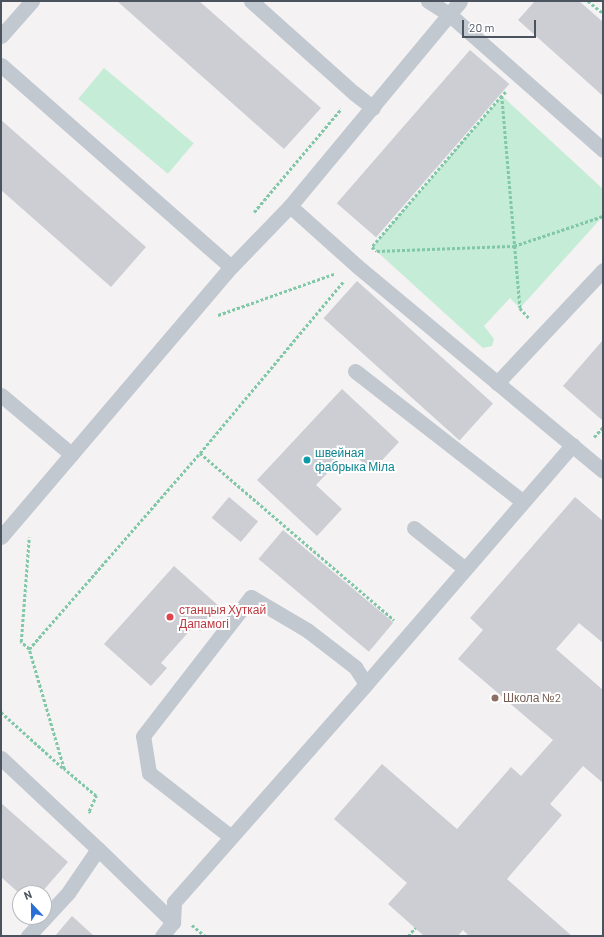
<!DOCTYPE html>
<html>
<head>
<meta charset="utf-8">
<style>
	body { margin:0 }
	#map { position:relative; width:604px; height:937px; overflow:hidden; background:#f4f2f2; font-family:Barlow,sans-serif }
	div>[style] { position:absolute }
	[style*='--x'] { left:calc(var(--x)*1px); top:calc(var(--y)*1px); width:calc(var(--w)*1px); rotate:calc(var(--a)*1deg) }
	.green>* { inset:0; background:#c5ecd6; transform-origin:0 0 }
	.building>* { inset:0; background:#ccced4; transform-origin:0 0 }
	.path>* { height:2.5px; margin-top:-1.25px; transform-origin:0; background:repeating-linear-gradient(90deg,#80c8a7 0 3px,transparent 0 5px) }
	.lane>* { height:15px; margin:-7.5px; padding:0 7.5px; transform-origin:7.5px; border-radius:7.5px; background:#c1c8cf }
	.dots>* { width:11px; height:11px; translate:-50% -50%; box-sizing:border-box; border:2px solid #fff; border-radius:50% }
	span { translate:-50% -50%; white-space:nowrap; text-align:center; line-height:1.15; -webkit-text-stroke:4px #fff; paint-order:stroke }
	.culture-label { font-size:12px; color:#0d838f }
	.left { translate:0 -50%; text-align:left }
	.health-label { font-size:12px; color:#be3a42 }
	.education-label { font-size:12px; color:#785e54 }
	.frame { position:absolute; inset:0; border:2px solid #4b545e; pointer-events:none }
	.north { position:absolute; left:12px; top:885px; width:40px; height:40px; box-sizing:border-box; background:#fff; border:1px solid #b7bbbf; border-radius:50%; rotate:338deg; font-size:11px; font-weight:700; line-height:16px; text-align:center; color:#4b545e }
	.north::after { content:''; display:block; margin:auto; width:14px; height:18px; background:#2a6fd6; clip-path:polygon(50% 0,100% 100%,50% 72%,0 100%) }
	.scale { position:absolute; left:462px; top:20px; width:74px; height:18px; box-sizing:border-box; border:2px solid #4b545e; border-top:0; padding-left:5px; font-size:12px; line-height:14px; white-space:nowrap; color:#4b545e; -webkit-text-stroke:3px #fff; paint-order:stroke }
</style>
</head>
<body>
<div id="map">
	<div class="green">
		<i style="left:104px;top:68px;width:117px;height:40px;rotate:40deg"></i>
		<i style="clip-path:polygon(502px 96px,603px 189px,603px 216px,520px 308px,510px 298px,484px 326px,494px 339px,492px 346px,483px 348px,372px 247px)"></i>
	</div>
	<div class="building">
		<i style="clip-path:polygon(117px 1px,199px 1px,321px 108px,284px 149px)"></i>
		<i style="clip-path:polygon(535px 1px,579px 1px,603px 22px,603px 96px,518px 20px)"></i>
		<i style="left:470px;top:50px;width:52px;height:203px;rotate:41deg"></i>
		<i style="clip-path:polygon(1px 120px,146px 247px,111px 287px,1px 190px)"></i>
		<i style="left:357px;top:281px;width:183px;height:50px;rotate:42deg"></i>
		<i style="clip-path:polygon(603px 340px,603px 419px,602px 420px,563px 386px)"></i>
		<i style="clip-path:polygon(342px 389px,399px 442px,372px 471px,349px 450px,316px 485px,342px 509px,317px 536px,257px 480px)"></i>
		<i style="left:229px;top:497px;width:38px;height:27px;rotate:40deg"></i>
		<i style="clip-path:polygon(575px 497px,603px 521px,603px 643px,579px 623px,556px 649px,603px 690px,603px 783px,583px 766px,550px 804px,562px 815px,507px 879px,572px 936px,469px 936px,463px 930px,458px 936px,424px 936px,388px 904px,407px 883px,334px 819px,382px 764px,457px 829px,511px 767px,521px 776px,553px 740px,458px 659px,483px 630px,470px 618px)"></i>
		<i style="left:283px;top:530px;width:144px;height:38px;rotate:40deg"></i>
		<i style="clip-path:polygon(174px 566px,221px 608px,200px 631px,194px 626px,161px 663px,167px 668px,151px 686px,104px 644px)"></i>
		<i style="clip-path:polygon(1px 803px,68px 862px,41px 893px,19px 893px,1px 877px)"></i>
		<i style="clip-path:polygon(72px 916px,94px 936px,55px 936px)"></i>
	</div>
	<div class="path">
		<i style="--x:588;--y:1;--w:19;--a:39"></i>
		<i style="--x:506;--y:92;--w:6;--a:135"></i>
		<i style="--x:502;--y:96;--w:213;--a:85.1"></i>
		<i style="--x:520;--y:308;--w:15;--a:48"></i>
		<i style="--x:502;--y:96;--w:199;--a:130.7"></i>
		<i style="--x:372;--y:247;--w:6;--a:39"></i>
		<i style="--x:377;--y:251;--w:137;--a:-2.1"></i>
		<i style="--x:514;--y:246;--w:94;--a:-18.6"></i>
		<i style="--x:254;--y:212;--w:135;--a:-49.8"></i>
		<i style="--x:218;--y:315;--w:123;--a:-19.5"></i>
		<i style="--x:594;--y:437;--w:13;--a:-48"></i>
		<i style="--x:200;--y:453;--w:256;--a:40.7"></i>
		<i style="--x:29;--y:649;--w:11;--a:-139"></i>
		<i style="--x:21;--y:642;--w:105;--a:-85.6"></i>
		<i style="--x:1;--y:712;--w:85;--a:42.1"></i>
		<i style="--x:90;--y:813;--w:2;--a:-117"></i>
		<i style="--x:89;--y:811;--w:17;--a:-65"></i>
		<i style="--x:96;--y:796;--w:42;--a:-139.8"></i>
		<i style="--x:64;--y:769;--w:125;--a:-106.3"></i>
		<i style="--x:29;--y:649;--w:260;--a:-48.9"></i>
		<i style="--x:200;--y:453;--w:224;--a:-50.1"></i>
		<i style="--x:192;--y:925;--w:17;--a:40"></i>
		<i style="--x:408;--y:936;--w:11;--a:-49"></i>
	</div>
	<div class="lane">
		<i style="--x:251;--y:1;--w:138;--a:41.8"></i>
		<i style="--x:354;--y:93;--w:24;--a:38"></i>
		<i style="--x:428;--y:1;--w:26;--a:32"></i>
		<i style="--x:450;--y:15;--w:204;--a:41.4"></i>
		<i style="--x:1;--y:36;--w:47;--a:-48.5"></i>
		<i style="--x:1;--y:65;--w:306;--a:41.3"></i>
		<i style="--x:290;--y:206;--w:90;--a:41.8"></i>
		<i style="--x:357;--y:266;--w:320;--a:39.8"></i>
		<i style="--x:355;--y:371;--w:212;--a:37.9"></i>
		<i style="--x:497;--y:383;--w:155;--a:-46.8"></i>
		<i style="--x:1;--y:395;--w:92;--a:40.1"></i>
		<i style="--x:414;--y:528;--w:64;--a:38.7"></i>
		<i style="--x:1;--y:537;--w:355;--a:-49.6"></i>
		<i style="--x:231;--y:267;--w:85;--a:-46"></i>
		<i style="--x:290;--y:206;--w:266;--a:-50.3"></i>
		<i style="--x:1;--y:758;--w:133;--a:43.2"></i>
		<i style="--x:98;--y:849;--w:53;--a:124.3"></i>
		<i style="--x:68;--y:893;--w:59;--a:132.9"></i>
		<i style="--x:231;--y:837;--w:104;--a:-142"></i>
		<i style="--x:149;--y:773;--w:37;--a:-99"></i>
		<i style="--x:143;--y:736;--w:176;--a:-52.2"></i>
		<i style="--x:251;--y:597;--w:65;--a:30.5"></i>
		<i style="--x:307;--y:630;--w:61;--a:37.6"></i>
		<i style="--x:355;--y:667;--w:20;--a:57"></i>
		<i style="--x:98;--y:849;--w:105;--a:44.2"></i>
		<i style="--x:173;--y:922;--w:20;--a:-87"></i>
		<i style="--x:174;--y:902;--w:290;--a:-48.6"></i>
		<i style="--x:366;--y:684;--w:316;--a:-49.2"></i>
		<i style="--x:162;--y:936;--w:18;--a:-52"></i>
	</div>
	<div class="dots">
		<i style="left:307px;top:460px;background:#0f9aa8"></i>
		<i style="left:170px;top:617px;background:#e0444e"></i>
		<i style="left:495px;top:698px;background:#8d6e63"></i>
	</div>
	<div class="culture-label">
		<span class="left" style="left:315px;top:460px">швейная<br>фабрыка Міла</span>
	</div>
	<div class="health-label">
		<span class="left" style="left:179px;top:617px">станцыя Хуткай<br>Дапамогі</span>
	</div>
	<div class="education-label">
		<span class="left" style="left:503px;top:698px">Школа №2</span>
	</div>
	<div class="frame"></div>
	<div class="north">N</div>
	<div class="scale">20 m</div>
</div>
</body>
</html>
